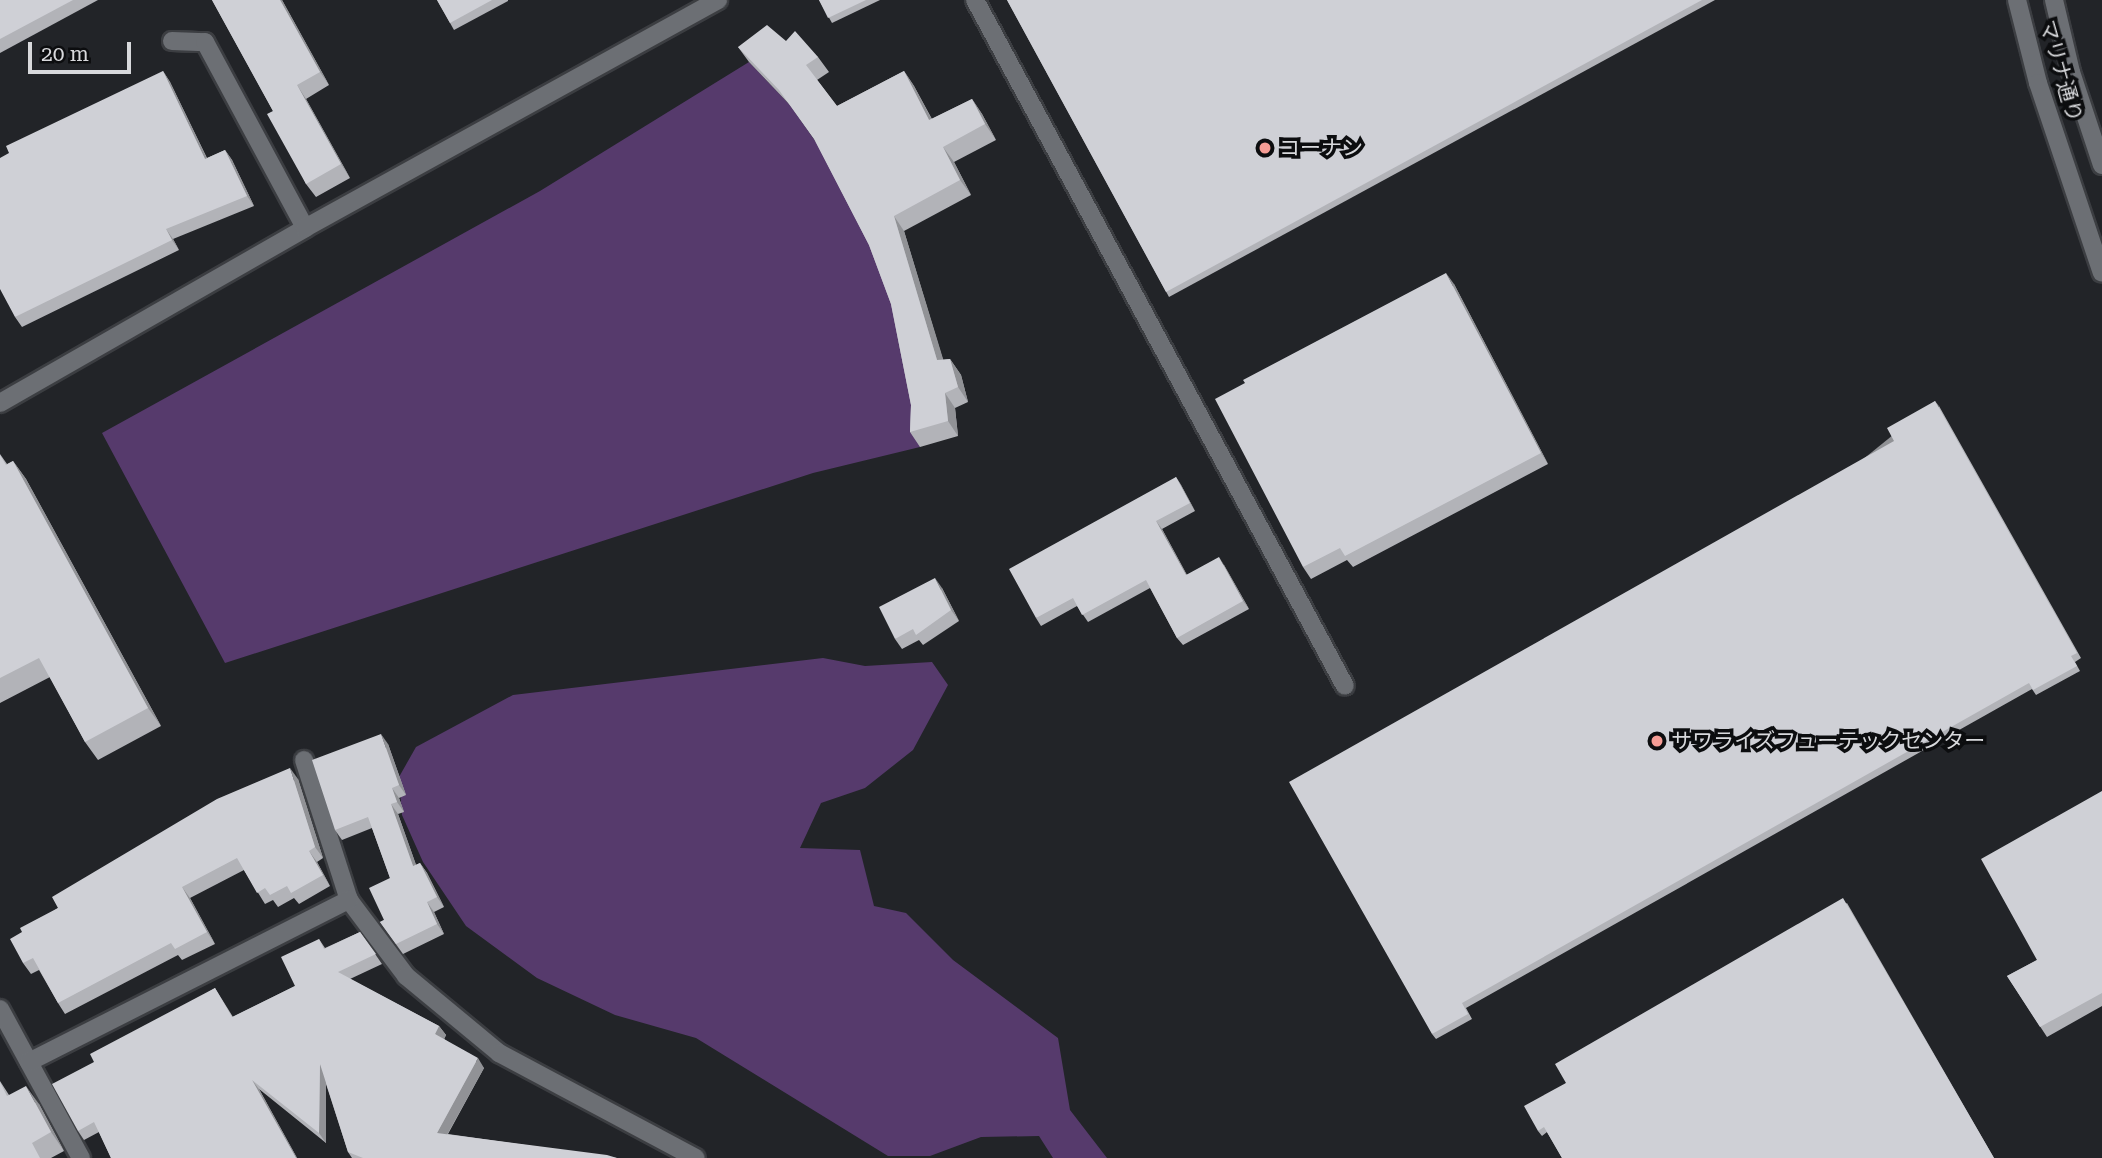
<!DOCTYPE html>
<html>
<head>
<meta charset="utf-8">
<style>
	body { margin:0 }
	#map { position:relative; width:2102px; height:1158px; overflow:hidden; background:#222428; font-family:"Roboto Serif","Noto Sans JP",serif }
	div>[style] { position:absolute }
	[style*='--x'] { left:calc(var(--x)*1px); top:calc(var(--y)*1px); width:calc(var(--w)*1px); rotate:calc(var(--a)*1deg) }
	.green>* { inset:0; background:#563a6c }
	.roads { filter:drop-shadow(2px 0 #3c3e42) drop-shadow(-2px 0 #3c3e42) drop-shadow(0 2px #3c3e42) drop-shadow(0 -2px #3c3e42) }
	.minor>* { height:18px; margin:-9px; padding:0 9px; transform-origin:9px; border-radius:9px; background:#6c6f74 }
	.tertiary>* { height:18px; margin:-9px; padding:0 9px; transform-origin:9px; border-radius:9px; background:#6c6f74 }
	.wall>* { inset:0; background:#b2b3b8 }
	.shaded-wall>* { inset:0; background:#919296; transform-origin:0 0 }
	.building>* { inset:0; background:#cfd0d6 }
	.dots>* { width:19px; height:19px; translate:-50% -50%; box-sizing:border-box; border:4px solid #0c0d0f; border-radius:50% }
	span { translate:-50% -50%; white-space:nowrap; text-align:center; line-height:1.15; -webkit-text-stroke:7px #0c0d0f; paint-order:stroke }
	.street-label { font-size:21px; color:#d8d9dc }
	.poi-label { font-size:21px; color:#d8d9dc }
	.left { translate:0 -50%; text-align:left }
	.scale { position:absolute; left:28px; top:42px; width:103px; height:32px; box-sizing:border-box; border:4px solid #d8d9dc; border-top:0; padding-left:9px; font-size:21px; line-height:24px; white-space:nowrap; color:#d8d9dc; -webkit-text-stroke:5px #0c0d0f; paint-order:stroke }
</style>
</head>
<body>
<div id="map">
	<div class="green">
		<i style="clip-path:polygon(749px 62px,790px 105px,825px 155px,856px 211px,901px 319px,921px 420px,920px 447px,813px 473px,225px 663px,102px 433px,540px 191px)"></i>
		<i style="clip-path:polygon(823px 658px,865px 666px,932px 662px,948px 685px,913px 750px,865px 788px,821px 803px,800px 848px,860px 850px,874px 906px,906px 913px,953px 960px,1058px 1038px,1070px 1110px,1107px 1158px,1053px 1158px,1039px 1136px,981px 1137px,930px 1156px,888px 1156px,696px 1038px,615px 1015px,537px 978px,466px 926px,423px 862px,402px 815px,399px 777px,416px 747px,513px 695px)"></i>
	</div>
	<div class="roads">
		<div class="minor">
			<i style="--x:975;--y:0;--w:779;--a:61.66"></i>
			<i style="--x:172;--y:41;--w:33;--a:2"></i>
			<i style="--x:205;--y:42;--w:211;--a:61.7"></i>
			<i style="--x:304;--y:760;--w:147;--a:72.2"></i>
			<i style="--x:349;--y:900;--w:95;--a:53.1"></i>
			<i style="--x:406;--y:976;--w:121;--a:39.6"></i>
			<i style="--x:499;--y:1053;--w:223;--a:28.1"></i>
			<i style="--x:0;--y:1009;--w:170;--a:61.5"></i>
			<i style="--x:29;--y:1062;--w:359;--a:-26.9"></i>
		</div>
		<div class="tertiary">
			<i style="--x:2017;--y:0;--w:86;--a:75.8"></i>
			<i style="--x:2038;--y:83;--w:200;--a:71.4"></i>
			<i style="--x:2054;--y:0;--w:74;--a:76.7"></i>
			<i style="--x:2071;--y:72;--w:98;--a:71.6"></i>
			<i style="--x:0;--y:403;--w:352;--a:-29.8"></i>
			<i style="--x:305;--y:228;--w:472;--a:-28.9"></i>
		</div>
	</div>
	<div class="wall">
		<i style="clip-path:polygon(0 0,98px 0,0 53px)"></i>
		<i style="clip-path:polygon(212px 0,282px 0,329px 85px,306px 99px,350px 178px,316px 197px,306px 184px,273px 111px)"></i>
		<i style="clip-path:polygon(437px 0,508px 0,508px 1px,454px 30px)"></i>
		<i style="clip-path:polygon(819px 0,880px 0,832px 23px)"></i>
		<i style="clip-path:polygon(1007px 0,1715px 0,1169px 297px)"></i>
		<i style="clip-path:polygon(786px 41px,818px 57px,829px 72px,817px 80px,837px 106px,904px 71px,914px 86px,932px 119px,972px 99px,982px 114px,996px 140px,954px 162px,971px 195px,904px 231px,943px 360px,950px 359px,961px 375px,968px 402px,955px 408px,958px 436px,920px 447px,910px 432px,911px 405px,891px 304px,869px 245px,815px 140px,790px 105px,749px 62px,738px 47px)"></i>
		<i style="clip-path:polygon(163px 71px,170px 82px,207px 158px,225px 150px,232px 160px,254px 206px,173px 239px,179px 250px,22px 327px,15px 317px)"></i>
		<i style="clip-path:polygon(1454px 284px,1548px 464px,1353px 567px,1347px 560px,1311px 579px,1303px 567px)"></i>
		<i style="clip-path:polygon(1939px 406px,2081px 658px,2075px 662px,2080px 671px,2036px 695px,2032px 689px,1466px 1008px,1472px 1019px,1436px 1039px,1432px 1034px,1894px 441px)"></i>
		<i style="clip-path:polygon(0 454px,7px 464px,13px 461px,26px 479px,161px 726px,98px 760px,85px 742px,50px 677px,0 703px)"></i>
		<i style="clip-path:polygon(1176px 477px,1181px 485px,1195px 511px,1162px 529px,1187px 575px,1224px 565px,1249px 609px,1183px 645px,1177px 638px,1150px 588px,1088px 622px,1077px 606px,1041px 626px,1036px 618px)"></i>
		<i style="clip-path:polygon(942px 588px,959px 621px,923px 645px,919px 640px,902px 649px,895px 639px)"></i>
		<i style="clip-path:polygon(388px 744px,406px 795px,399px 798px,404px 812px,398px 814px,416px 865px,420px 863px,427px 873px,444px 907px,434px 912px,444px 934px,403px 954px,380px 922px,384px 920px,390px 878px,372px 828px,342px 840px,335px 830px)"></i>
		<i style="clip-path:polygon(298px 779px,323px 858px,317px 862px,330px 886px,299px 904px,294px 898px,278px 907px,273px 900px,265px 904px,244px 870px,190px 898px,215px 944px,182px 960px,178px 955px,65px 1014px,58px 1003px,39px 970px,31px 974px,23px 963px,22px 932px,58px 908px)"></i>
		<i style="clip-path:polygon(2102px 791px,2102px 1006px,2047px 1037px,2007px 976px,2037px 960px)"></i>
		<i style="clip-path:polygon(1847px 903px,1994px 1158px,1562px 1158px,1547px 1132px,1542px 1136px,1538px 1131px,1566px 1083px)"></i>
		<i style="clip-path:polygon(360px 932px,382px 964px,350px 979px,439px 1026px,446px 1035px,444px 1039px,484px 1068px,448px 1134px,617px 1158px,352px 1158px,348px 1152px,326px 1084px,326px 1143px,259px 1089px,297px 1158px,111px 1158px,99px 1132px,84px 1140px,78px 1131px,94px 1062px,215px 988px,233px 1017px,295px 986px,319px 939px,325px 948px)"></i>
		<i style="clip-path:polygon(0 1081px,9px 1095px,39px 1104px,64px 1151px,51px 1158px,0 1158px)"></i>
	</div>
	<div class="shaded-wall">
		<i style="clip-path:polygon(280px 0,282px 0,329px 85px,320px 72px)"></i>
		<i style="clip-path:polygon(163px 71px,170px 82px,212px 169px,205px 159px)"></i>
		<i style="clip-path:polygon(904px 71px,914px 86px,940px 135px,929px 120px)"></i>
		<i style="clip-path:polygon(297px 85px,306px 99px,350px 178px,341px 164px)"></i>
		<i style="clip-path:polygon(972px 99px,982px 114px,996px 140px,985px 124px)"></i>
		<i style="clip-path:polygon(943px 147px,954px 162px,971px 195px,960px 180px)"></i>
		<i style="clip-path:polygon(225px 150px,232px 160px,254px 206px,247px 196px)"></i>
		<i style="clip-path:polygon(894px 216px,904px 231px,948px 375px,937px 360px)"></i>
		<i style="clip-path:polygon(166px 229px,173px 239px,179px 250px,172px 240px)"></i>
		<i style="clip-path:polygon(1446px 273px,1454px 284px,1548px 464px,1541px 453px)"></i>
		<i style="clip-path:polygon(950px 359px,961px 375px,968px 402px,958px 387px)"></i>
		<i style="clip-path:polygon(945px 393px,955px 408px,958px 436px,948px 421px)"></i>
		<i style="left:1935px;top:401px;width:6px;height:289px;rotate:51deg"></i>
		<i style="clip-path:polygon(13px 461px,26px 479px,161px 726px,148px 708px)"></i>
		<i style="clip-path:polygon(1176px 477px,1181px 485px,1195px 511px,1190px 503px)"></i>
		<i style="clip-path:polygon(1156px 521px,1162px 529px,1191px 583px,1186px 575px)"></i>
		<i style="clip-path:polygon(1219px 557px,1224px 565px,1249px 609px,1243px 601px)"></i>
		<i style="clip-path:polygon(935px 578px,942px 588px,959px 621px,951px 610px)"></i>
		<i style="clip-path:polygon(381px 734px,388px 744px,406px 795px,399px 785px)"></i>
		<i style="clip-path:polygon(290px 768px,298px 779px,323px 858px,315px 847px)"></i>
		<i style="clip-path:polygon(392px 788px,399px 798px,404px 812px,397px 802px)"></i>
		<i style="clip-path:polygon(391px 804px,398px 814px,420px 876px,413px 866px)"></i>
		<i style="clip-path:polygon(309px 851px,317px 862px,330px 886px,323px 875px)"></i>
		<i style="clip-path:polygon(420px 863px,427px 873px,444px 907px,437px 897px)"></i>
		<i style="clip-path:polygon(182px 887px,190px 898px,215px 944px,207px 932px)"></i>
		<i style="clip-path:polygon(427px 902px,434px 912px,444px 934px,437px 924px)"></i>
		<i style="clip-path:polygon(439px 1026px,446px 1035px,442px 1044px,435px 1034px)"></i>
		<i style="clip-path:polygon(478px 1058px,484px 1068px,443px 1142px,437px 1133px)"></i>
		<i style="clip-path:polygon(320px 1064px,326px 1073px,326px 1143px,319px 1133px)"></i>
		<i style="clip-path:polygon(252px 1080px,259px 1089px,297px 1158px,296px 1158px)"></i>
		<i style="clip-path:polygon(26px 1086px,39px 1104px,64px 1151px,51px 1132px)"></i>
	</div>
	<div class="building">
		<i style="clip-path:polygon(0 0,73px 0,0 39px)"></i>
		<i style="clip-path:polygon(212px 0,280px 0,320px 72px,297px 85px,341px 164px,306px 184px,267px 114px,273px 111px)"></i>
		<i style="clip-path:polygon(437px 0,492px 0,450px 23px)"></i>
		<i style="clip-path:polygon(819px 0,866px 0,828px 18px)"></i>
		<i style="clip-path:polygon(1007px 0,1702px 0,1166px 292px)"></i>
		<i style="clip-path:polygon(767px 25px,786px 41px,795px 31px,818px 57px,806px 65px,837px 106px,904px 71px,929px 120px,972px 99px,985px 124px,943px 147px,960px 180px,894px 216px,937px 360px,950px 359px,958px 387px,945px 393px,948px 421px,910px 432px,911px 405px,891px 304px,869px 245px,814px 139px,779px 90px,738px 47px)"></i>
		<i style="clip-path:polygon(163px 71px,205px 159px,225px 150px,247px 196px,166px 229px,172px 240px,15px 317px,0 289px,0 158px,9px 153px,6px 146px)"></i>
		<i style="clip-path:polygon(1446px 273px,1541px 453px,1345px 556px,1340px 548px,1303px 567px,1215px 399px,1245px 383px,1243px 380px)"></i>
		<i style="clip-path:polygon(1935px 401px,2077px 653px,2071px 656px,2077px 666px,2033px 690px,2029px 683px,1462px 1003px,1468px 1014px,1432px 1034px,1289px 782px,1894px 441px,1887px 428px)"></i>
		<i style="clip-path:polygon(0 455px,6px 465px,13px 461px,148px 708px,85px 742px,39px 658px,0 678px)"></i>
		<i style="clip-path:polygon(1176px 477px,1190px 503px,1156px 521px,1186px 575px,1219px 557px,1243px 601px,1177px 638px,1146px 580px,1082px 615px,1073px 598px,1036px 618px,1009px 569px)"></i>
		<i style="clip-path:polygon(935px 578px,951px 610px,916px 635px,913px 629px,895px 639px,879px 607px)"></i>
		<i style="clip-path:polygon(381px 734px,399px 785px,392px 788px,397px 802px,391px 804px,413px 866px,420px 863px,437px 897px,427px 902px,437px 924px,396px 944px,380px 922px,384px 920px,369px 888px,390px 878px,368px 817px,335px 830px,312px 760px)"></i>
		<i style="clip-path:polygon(290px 768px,315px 847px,309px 851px,323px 875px,291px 893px,287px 886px,270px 895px,265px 888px,257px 893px,237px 858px,182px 887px,207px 932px,175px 949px,171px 943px,58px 1003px,33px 958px,23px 963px,10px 939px,22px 932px,20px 928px,58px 908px,52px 897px,217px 799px)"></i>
		<i style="clip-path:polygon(2102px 791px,2102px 993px,2040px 1027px,2007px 976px,2037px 960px,1981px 859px)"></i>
		<i style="clip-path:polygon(1843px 898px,1994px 1158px,1562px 1158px,1544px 1127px,1538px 1131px,1524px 1106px,1566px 1083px,1555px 1064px)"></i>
		<i style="clip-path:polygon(360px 932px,376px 954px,338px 972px,439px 1026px,435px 1034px,478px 1058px,437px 1133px,607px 1155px,617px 1158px,363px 1158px,348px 1152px,320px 1064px,319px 1133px,252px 1080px,296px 1158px,111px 1158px,94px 1122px,78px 1131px,52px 1084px,94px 1062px,90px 1054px,215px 988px,232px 1017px,295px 986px,281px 957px,319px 939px,324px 949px)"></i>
		<i style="clip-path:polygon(0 1082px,7px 1096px,26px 1086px,51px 1132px,32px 1143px,40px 1158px,0 1158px)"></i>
	</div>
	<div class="dots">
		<i style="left:1265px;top:148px;background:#f59c95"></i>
		<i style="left:1657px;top:741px;background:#f59c95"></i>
	</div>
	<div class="street-label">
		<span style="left:2061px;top:71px;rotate:74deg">マリナ通り</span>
	</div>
	<div class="poi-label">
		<span class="left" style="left:1279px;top:148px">コーナン</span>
		<span class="left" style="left:1671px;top:741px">サワライズフューテックセンター</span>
	</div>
	<div class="scale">20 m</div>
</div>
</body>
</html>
